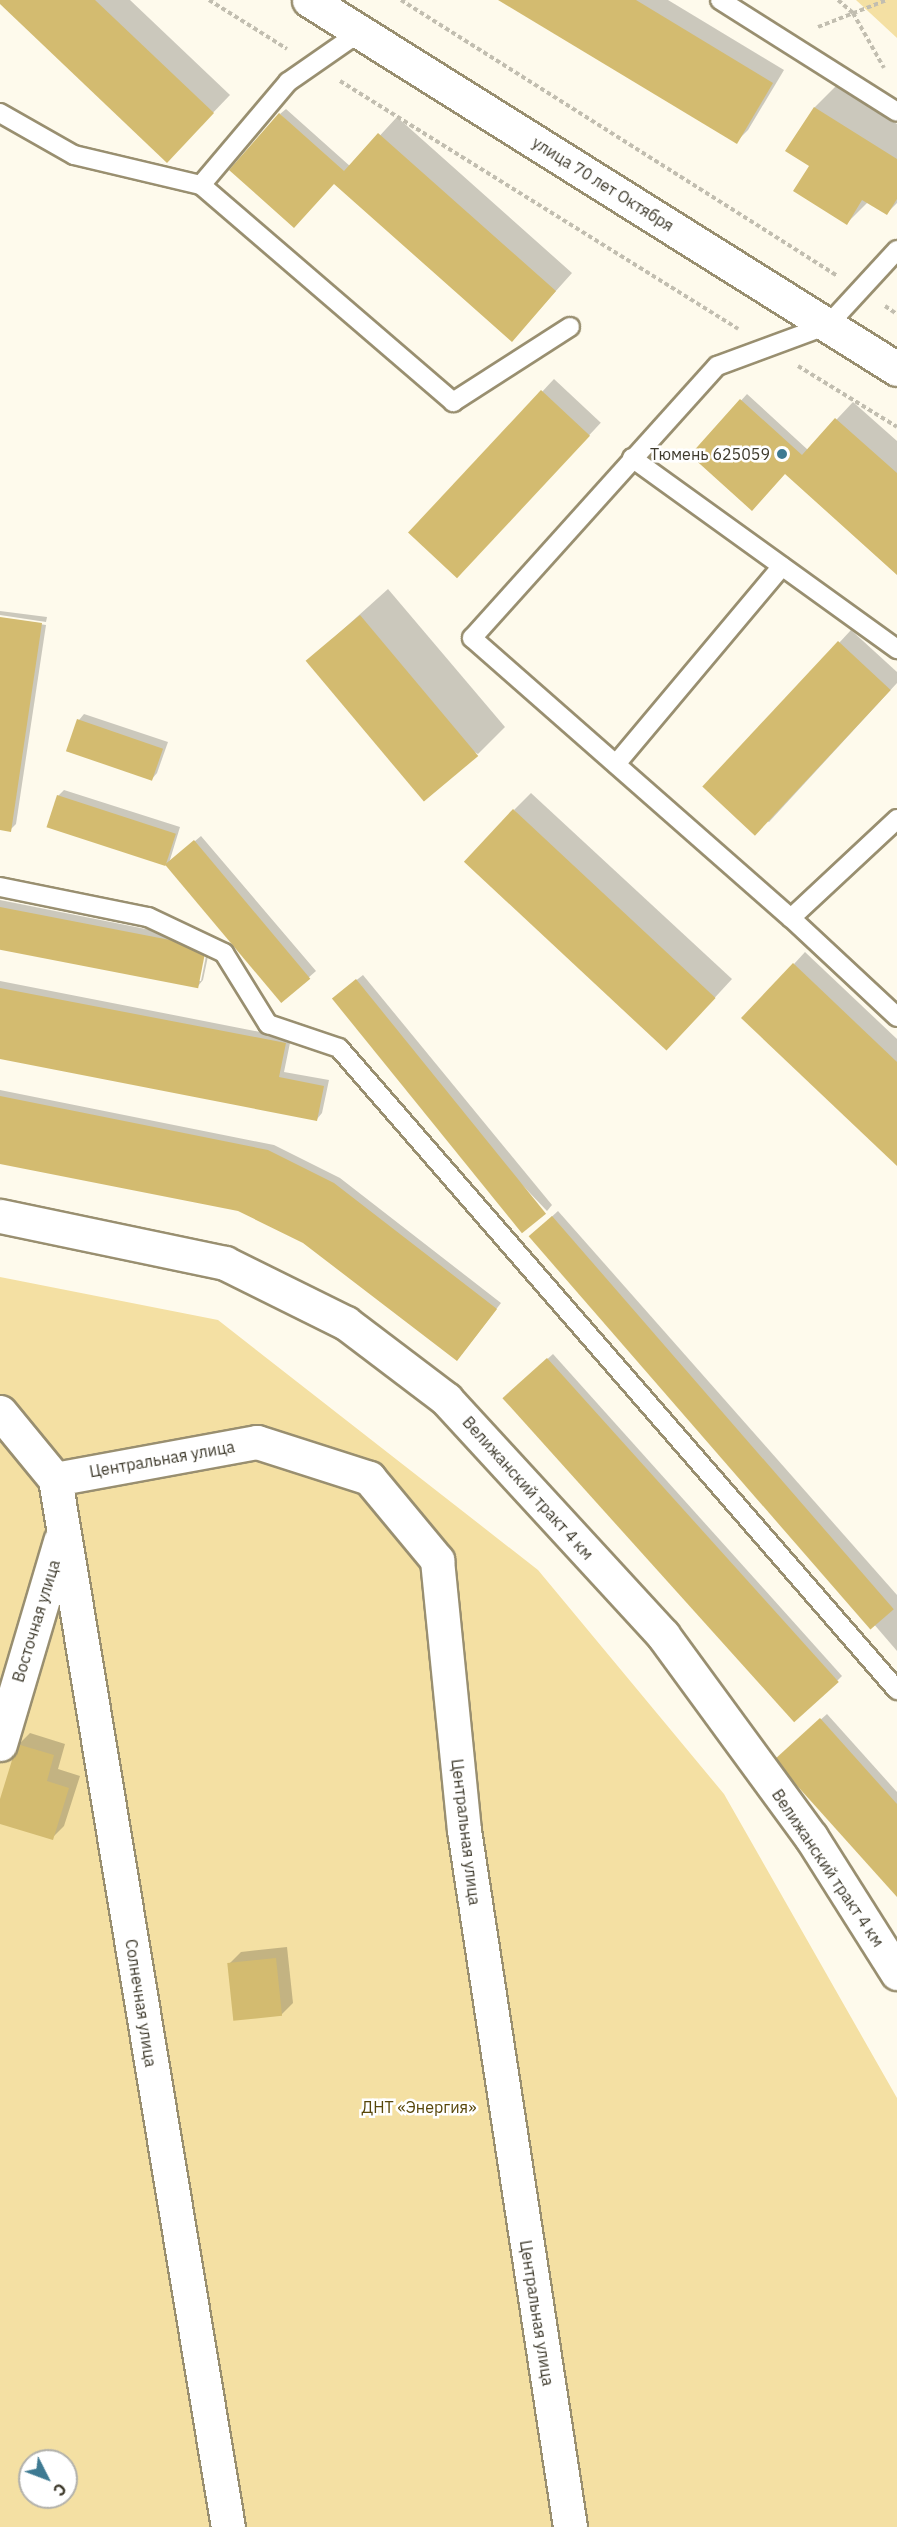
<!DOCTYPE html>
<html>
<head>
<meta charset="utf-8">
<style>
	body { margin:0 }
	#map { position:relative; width:897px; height:2527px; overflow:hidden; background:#fefaec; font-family:"IBM Plex Sans",sans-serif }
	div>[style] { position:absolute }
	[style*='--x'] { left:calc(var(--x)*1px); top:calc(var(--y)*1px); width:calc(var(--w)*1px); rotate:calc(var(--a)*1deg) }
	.green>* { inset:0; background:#f4e0a3 }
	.shadow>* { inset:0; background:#0003; transform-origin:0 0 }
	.building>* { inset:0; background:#d3bb70; transform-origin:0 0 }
	.path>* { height:4px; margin-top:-2px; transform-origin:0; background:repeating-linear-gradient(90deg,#c2beb0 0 4.5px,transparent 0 7.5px) }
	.roads { filter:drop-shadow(2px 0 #998f70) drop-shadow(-2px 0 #998f70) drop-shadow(0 2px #998f70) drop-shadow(0 -2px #998f70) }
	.service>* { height:18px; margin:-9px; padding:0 9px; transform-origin:9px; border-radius:9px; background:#fff }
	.minor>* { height:33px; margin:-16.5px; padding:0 16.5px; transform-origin:16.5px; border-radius:16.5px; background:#fff }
	.dots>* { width:16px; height:16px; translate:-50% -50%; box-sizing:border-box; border:3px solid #fff; border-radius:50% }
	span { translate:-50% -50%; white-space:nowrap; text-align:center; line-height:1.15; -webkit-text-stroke:5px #fff; paint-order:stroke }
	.street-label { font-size:16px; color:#3f3b2d }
	.poi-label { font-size:16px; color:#3f3b2d }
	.right { translate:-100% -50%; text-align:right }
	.park-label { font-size:16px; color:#574609 }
	.north { position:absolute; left:18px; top:2449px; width:60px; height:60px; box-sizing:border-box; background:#fff; border:2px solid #b2b1ab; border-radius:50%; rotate:132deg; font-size:16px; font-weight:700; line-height:24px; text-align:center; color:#3f3b2d }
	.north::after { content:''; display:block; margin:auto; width:21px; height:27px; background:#3e7a92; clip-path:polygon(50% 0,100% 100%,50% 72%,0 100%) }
</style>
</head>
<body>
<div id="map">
	<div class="green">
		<i style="clip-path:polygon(856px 0,897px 0,897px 38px)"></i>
		<i style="clip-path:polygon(evenodd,0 1277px,218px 1320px,538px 1570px,724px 1794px,897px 2098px,897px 2527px,0 2527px,0 1277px,30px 2461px,66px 2461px,66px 2497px,30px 2497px,30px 2461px)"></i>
	</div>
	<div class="shadow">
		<i style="clip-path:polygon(0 0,130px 0,230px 95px,184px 143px)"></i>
		<i style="clip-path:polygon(501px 0,668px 0,784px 70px,748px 130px,736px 142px)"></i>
		<i style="clip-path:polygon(836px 86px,897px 124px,897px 203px,887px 213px,868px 202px,847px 223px,811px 165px,787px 151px,815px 107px)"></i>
		<i style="clip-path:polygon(286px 109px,351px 167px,397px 117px,572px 273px,512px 340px,280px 114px)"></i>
		<i style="left:554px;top:379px;width:64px;height:210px;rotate:43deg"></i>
		<i style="clip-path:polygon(747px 394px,808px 450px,853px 402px,897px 441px,897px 573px,785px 472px,692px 455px)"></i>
		<i style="clip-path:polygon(388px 589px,505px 727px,478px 754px,308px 661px)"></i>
		<i style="clip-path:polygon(0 611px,47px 617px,46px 622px,0 615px)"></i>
		<i style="clip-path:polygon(0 618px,46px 625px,16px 824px,10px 830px,0 829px)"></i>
		<i style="clip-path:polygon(851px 630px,897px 672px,897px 683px,769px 822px,706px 787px)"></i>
		<i style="clip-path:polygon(84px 714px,168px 742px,157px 773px,152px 779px,79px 720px)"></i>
		<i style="clip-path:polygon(64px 790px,180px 827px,169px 863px,201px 836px,316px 971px,282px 1001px,166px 864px,49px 826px,58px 796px)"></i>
		<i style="clip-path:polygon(531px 793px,732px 979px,685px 1030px,514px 810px)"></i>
		<i style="clip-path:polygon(0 900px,206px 941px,198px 981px,201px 981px,209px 941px,211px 942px,203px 980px,198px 986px,0 947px)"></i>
		<i style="clip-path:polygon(805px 952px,897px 1039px,897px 1164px,794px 964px)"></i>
		<i style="clip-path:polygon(363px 975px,552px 1205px,547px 1211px,340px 993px)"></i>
		<i style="clip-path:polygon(0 981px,291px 1038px,284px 1072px,329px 1080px,322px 1113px,317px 1119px,0 1058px)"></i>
		<i style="clip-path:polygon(0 1090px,274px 1145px,340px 1178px,501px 1303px,462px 1354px,304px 1242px,238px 1209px,0 1163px)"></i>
		<i style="clip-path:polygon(558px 1211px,897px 1595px,897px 1651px,536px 1231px)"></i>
		<i style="clip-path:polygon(553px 1354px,842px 1676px,836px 1682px,510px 1393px)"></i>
		<i style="clip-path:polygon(827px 1714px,897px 1792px,897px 1895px,782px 1754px)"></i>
		<i style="clip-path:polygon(30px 1733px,65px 1744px,58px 1769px,80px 1776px,64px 1826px,52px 1838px,0 1822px,0 1804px,18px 1745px)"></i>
		<i style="clip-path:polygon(287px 1947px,293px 2003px,281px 2015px,229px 1964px,241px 1952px)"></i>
	</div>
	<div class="building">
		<i style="clip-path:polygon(0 0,95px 0,214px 113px,167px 163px,0 4px)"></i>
		<i style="clip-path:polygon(498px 0,636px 0,773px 83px,737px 144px)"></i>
		<i style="clip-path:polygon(814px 107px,897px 159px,897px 199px,887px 215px,862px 200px,847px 225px,793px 191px,809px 166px,785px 151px)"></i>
		<i style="clip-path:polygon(279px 113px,344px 171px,378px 133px,556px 291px,512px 342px,334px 184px,294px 228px,229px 170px)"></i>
		<i style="left:541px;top:390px;width:67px;height:195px;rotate:43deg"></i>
		<i style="clip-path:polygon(740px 399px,802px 455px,835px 418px,897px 473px,897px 575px,785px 474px,752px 511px,690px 455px)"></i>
		<i style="left:360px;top:615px;width:184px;height:71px;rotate:50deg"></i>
		<i style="clip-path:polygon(0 617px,42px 623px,11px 832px,0 830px)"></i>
		<i style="left:838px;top:641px;width:72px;height:199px;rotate:43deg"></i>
		<i style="left:77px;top:719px;width:91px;height:34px;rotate:19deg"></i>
		<i style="left:57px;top:795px;width:125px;height:34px;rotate:18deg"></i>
		<i style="left:513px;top:809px;width:277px;height:72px;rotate:43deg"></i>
		<i style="left:194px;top:840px;width:181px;height:38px;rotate:50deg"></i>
		<i style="left:0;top:907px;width:210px;height:42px;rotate:11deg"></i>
		<i style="clip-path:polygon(793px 963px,897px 1062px,897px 1166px,741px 1018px)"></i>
		<i style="left:356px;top:979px;width:302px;height:31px;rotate:51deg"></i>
		<i style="clip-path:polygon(0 988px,286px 1043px,279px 1077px,324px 1086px,317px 1121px,0 1059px)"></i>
		<i style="clip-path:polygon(0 1096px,268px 1150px,334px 1183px,497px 1309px,457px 1361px,303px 1243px,238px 1211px,0 1164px)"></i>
		<i style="left:552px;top:1216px;width:521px;height:31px;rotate:49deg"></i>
		<i style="left:547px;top:1358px;width:436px;height:60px;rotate:48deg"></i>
		<i style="clip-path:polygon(820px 1718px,897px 1804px,897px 1897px,774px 1760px)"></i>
		<i style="clip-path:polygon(17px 1744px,54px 1755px,47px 1781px,69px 1788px,53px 1840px,0 1824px,0 1799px)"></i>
		<i style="left:276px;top:1958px;width:58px;height:49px;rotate:84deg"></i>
	</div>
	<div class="path">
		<i style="--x:209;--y:0;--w:92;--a:32.1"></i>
		<i style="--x:401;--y:0;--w:515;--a:32.3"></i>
		<i style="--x:838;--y:0;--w:20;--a:41"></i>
		<i style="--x:853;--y:13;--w:63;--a:60.6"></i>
		<i style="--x:818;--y:27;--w:74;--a:-21.4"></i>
		<i style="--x:340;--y:81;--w:469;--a:31.9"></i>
		<i style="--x:885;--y:306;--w:14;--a:34"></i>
		<i style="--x:798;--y:366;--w:116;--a:31.6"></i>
	</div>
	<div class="roads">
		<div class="service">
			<i style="--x:720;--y:0;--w:209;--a:32.3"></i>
			<i style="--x:0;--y:113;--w:85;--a:29.6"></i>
			<i style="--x:74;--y:155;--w:130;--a:13.3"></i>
			<i style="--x:201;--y:185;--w:333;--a:40.7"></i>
			<i style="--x:453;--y:402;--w:139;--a:-32.7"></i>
			<i style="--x:201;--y:185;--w:135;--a:-49.8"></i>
			<i style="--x:288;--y:82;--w:88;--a:-34.8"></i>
			<i style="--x:897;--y:250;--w:102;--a:132.6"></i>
			<i style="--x:828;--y:325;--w:118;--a:159.7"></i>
			<i style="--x:717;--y:366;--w:366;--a:132"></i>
			<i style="--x:472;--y:638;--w:424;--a:41.3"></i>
			<i style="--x:791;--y:918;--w:145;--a:43"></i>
			<i style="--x:632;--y:458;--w:327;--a:35.8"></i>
			<i style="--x:616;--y:764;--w:258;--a:-50"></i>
			<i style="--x:0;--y:887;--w:151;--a:11.5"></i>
			<i style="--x:148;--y:917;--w:84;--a:25.3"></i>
			<i style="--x:224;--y:953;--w:84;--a:58.2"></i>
			<i style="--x:268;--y:1024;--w:75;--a:18.7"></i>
			<i style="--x:339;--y:1048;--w:851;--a:49"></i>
			<i style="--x:791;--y:918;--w:145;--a:-43"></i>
		</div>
		<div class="minor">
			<i style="--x:309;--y:0;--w:694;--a:32.11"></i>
			<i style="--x:0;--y:1216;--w:230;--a:11.8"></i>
			<i style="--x:225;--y:1263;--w:135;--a:26.4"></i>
			<i style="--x:346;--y:1323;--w:126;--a:37.2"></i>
			<i style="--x:446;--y:1399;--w:321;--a:47.4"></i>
			<i style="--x:663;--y:1635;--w:250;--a:53.8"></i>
			<i style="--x:811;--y:1837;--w:161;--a:57.7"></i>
			<i style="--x:0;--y:1412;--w:87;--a:50.6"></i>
			<i style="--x:55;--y:1479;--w:205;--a:-10.4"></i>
			<i style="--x:257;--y:1442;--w:118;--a:17.8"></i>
			<i style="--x:369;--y:1478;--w:107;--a:50.3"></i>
			<i style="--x:437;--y:1560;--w:271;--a:84.3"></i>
			<i style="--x:464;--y:1830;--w:705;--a:81.35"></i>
			<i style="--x:55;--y:1479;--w:1062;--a:80.63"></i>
			<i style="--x:0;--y:1744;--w:212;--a:-73.5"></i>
		</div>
	</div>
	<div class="dots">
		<i style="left:782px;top:454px;background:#3e7a92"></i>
	</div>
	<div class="street-label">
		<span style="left:603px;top:184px;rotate:32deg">улица 70 лет Октября</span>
		<span style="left:162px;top:1459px;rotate:-10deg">Центральная улица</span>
		<span style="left:528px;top:1488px;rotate:48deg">Велижанский тракт 4 км</span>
		<span style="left:36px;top:1621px;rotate:-73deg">Восточная улица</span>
		<span style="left:466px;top:1832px;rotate:83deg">Центральная улица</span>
		<span style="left:828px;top:1868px;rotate:56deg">Велижанский тракт 4 км</span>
		<span style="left:141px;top:2003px;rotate:81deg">Солнечная улица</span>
		<span style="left:537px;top:2313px;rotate:81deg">Центральная улица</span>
	</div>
	<div class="poi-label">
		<span class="right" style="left:770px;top:454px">Тюмень 625059</span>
	</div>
	<div class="park-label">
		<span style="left:419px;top:2107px">ДНТ «Энергия»</span>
	</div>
	<div class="north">С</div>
</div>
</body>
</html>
